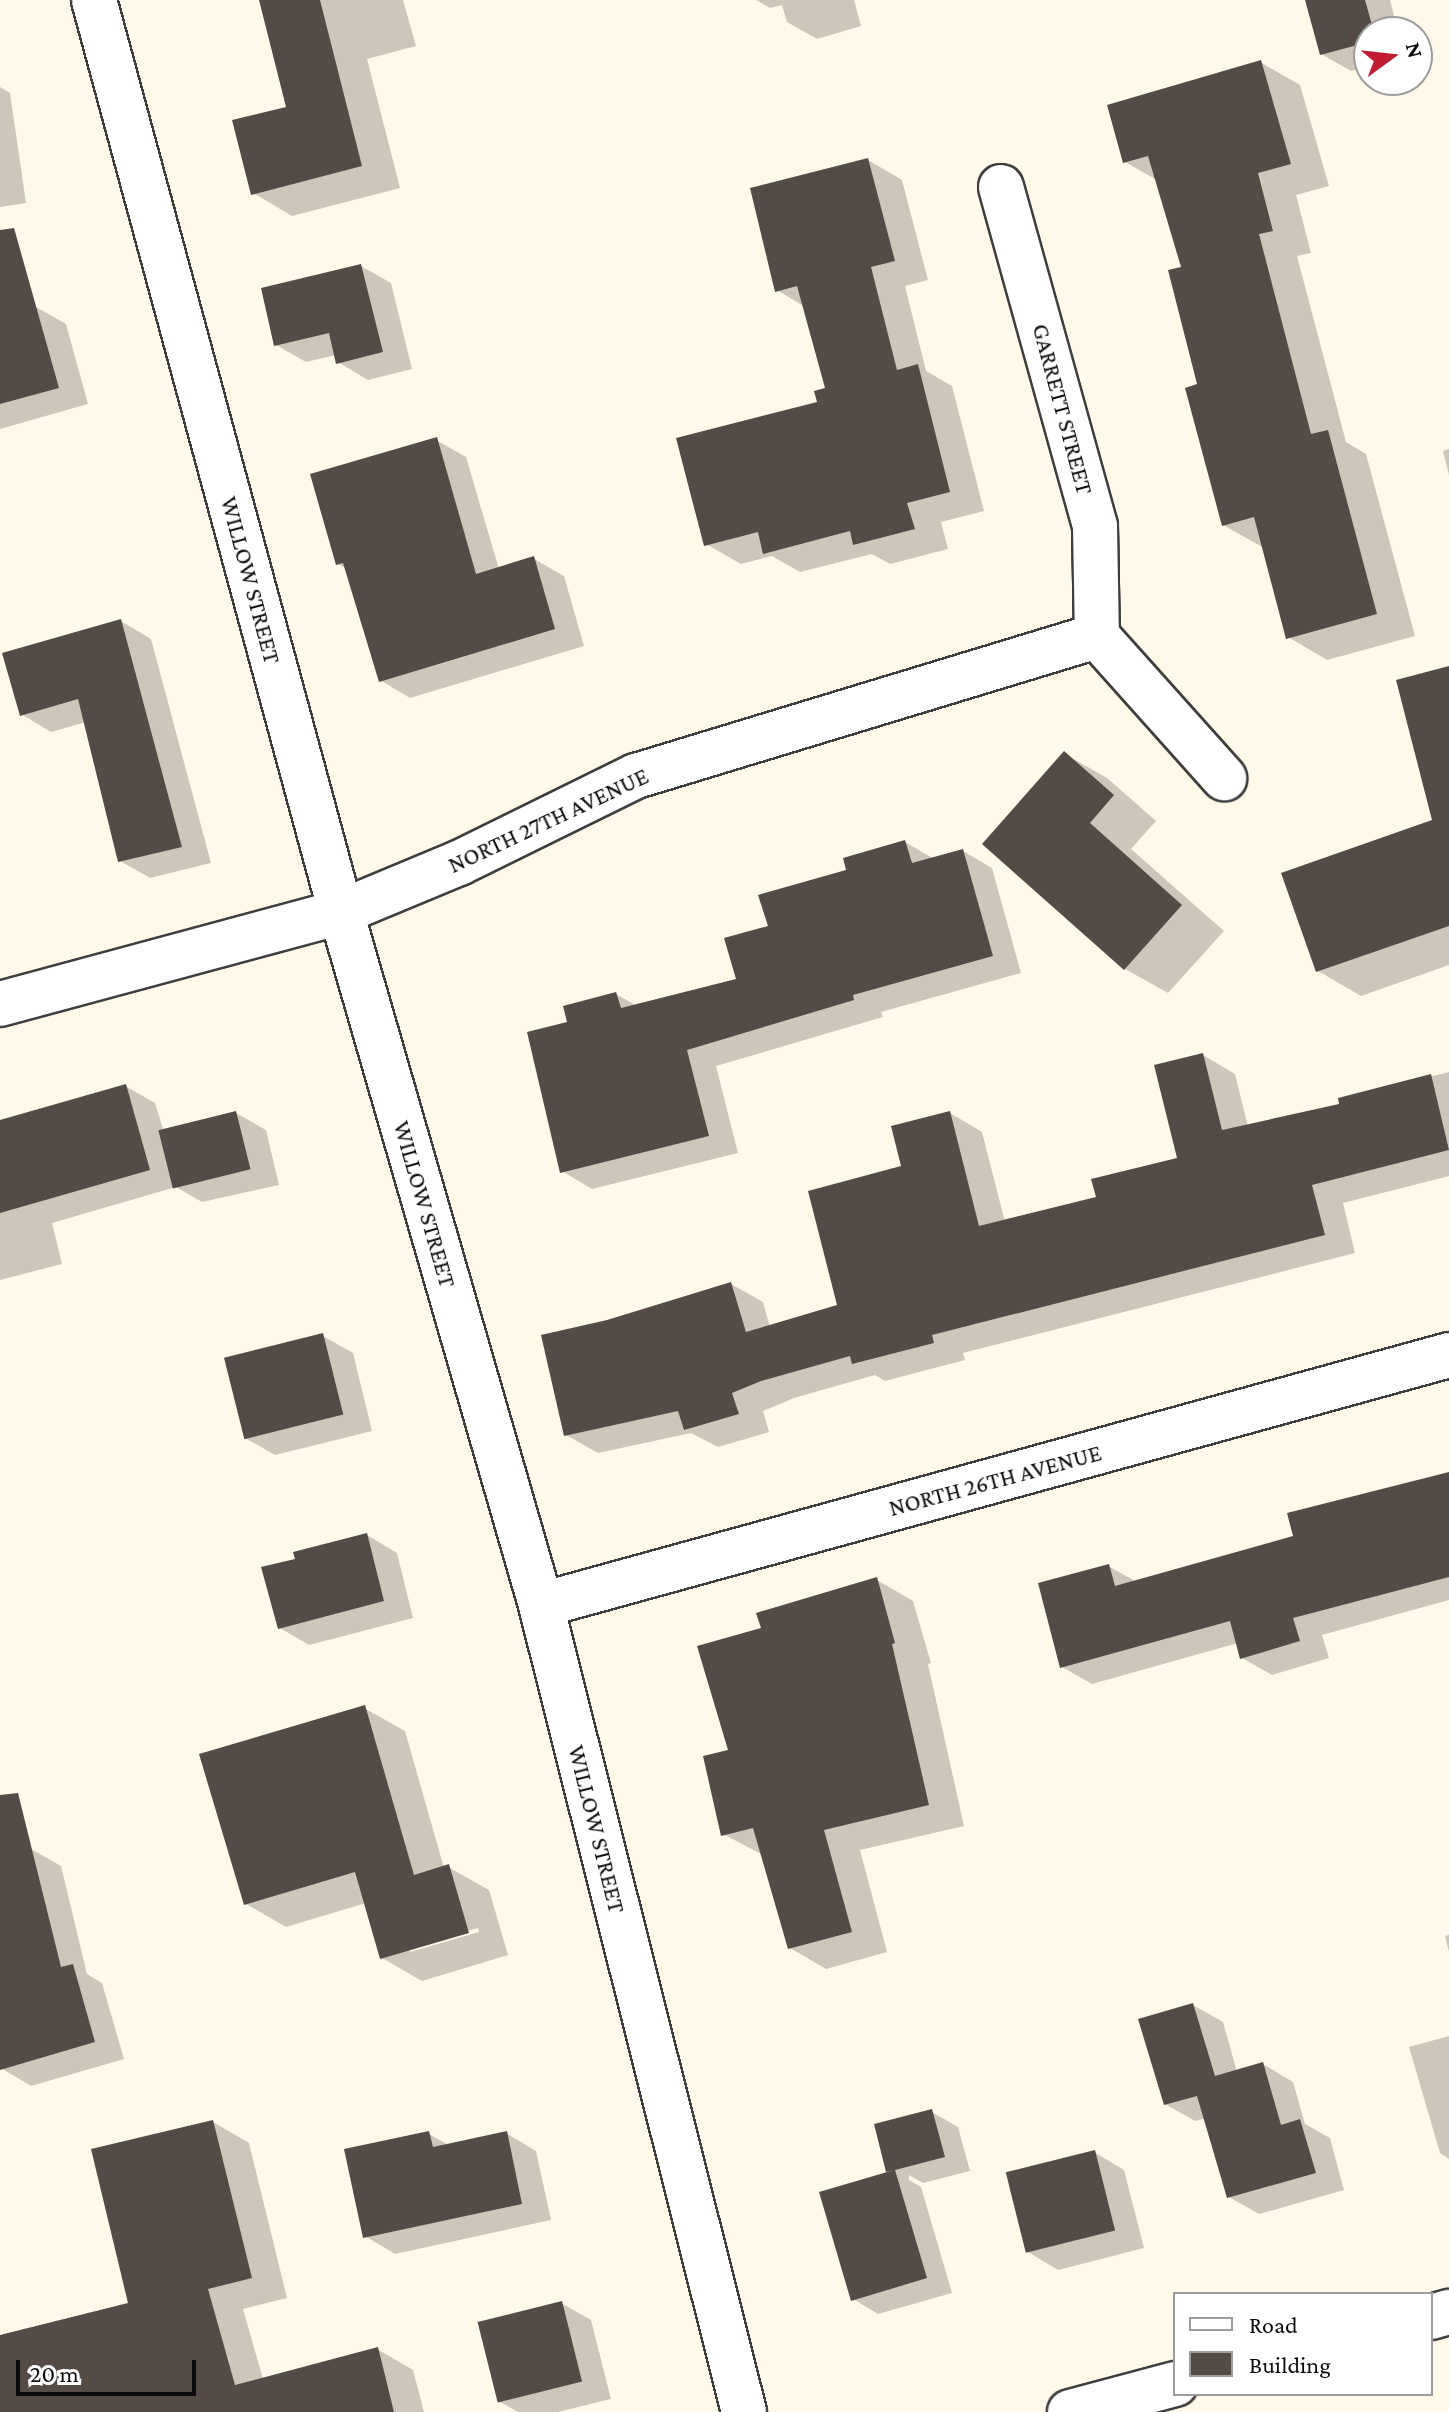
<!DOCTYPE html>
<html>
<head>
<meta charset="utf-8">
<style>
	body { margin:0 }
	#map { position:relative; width:1449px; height:2412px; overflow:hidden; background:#fff9e9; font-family:"Crimson Pro",serif }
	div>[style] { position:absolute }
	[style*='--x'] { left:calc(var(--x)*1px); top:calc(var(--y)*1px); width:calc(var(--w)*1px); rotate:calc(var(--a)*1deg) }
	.shadow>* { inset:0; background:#0003 }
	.building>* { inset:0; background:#544b47; transform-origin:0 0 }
	.roads { filter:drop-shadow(2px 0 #3e3e3e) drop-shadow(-2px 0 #3e3e3e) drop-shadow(0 2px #3e3e3e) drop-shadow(0 -2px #3e3e3e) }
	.minor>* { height:44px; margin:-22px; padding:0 22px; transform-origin:22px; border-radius:22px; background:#fff }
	span { translate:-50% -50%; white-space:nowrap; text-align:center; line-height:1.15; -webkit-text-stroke:8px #fff; paint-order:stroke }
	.street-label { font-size:24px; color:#0b0b0b }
	.legend { position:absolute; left:1173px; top:2292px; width:260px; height:104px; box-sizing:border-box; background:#fff; border:2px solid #9d9d9d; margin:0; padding:10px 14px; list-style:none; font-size:24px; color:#0b0b0b }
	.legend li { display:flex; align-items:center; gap:16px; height:40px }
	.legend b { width:40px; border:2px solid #9d9d9d }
	.north { position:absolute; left:1353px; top:16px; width:80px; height:80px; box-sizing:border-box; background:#fff; border:2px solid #9d9d9d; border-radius:50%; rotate:75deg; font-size:22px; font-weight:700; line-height:32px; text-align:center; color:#0b0b0b }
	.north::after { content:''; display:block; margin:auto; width:28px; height:36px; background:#c21c32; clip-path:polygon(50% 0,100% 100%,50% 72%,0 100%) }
	.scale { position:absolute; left:16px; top:2360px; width:180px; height:36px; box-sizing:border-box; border:4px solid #0b0b0b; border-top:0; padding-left:10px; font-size:24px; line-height:28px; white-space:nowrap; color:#0b0b0b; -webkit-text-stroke:6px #fff; paint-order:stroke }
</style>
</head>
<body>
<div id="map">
	<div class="shadow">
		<i style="clip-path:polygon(261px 0,403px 0,416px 46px,367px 59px,400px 188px,292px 216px,253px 193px,289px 108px)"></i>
		<i style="clip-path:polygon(756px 0,854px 0,861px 26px,817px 39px,787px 22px,782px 5px,770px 8px)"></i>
		<i style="clip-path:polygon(1307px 0,1390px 0,1398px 32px,1369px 32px,1369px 66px,1351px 71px,1321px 54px)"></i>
		<i style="clip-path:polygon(1260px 62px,1300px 85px,1329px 186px,1296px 195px,1311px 253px,1297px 256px,1346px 442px,1366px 454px,1415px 636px,1327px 660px,1288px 637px,1264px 548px,1223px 525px,1183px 268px,1157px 180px,1125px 162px)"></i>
		<i style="clip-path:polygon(0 87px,10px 93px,26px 203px,0 207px)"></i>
		<i style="clip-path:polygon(868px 160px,902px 180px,928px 280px,905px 286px,926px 371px,952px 386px,984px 511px,941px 522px,948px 549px,890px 564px,872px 554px,800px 572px,772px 556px,741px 564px,706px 544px,827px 390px,805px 307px,777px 290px)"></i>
		<i style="clip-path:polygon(361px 266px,391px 283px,412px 369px,368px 380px,338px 362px,336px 355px,306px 362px,276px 345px)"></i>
		<i style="clip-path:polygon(36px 307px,66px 324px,88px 404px,0 429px,0 317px)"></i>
		<i style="clip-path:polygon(436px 440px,466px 457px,499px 569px,534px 559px,564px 576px,584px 646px,410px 698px,380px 680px,347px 569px,338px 564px)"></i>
		<i style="clip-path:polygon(1449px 449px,1449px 475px,1443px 451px)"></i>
		<i style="clip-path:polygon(121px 621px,151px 639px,211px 863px,150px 878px,120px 861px,86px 722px,51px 732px,21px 714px)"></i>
		<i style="clip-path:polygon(1065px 754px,1107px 778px,1156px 821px,1131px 849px,1224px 931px,1168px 993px,1125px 969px)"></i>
		<i style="clip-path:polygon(1449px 821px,1449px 965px,1361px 996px,1318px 971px)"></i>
		<i style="clip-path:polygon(905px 842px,934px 859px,963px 851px,992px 868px,1021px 973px,881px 1012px,883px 1017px,716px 1066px,738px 1153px,592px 1189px,562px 1171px,570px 1024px,616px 994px,637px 1006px,739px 980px,770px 927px,849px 871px)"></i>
		<i style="clip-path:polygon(1203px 1055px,1235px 1074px,1248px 1127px,1342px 1105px,1340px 1099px,1449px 1072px,1449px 1176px,1343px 1203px,1355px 1253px,963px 1353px,965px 1360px,885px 1381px,875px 1375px,794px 1398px,763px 1411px,769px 1432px,718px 1447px,691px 1433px,598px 1453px,566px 1435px,608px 1322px,731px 1284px,763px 1302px,770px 1327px,839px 1306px,903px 1168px,950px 1113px,982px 1132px,1005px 1222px,1098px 1199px,1180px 1160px)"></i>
		<i style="clip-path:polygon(125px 1086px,155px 1103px,163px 1129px,236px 1113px,266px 1130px,279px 1185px,202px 1202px,176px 1187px,52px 1223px,62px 1264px,0 1280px,0 1139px)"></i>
		<i style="clip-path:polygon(323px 1336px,353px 1353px,372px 1431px,275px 1455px,245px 1438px)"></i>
		<i style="clip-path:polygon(1449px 1474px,1449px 1600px,1322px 1635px,1329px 1658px,1272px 1675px,1242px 1658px,1238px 1643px,1092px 1684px,1062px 1667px,1108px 1566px,1137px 1582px,1295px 1537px)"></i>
		<i style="clip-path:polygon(367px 1535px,397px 1553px,413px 1618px,309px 1645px,280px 1628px)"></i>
		<i style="clip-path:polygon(877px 1580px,913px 1601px,931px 1663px,928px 1664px,964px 1826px,860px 1850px,887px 1952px,826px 1969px,790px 1948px,763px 1855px,723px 1834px,730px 1751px,763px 1629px)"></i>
		<i style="clip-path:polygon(evenodd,364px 1708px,405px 1731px,444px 1868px,448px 1867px,489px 1890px,508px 1955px,422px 1981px,382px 1958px,366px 1903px,286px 1927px,246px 1904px,364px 1708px,478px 1928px,479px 1932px,410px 1952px,410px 1948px,478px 1928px)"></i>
		<i style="clip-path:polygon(31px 1849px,61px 1866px,87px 1974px,102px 1983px,124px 2059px,31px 2086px,1px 2068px,0 2064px,0 1857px)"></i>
		<i style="clip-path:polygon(1449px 1935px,1449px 1952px,1445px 1936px)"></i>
		<i style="clip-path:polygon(1193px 2005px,1223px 2022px,1237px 2072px,1263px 2064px,1293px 2082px,1305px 2124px,1330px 2138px,1344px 2190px,1259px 2214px,1229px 2197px,1206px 2118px,1195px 2121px,1165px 2104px)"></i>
		<i style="clip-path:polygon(1449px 2036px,1449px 2159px,1440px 2153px,1409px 2047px)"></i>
		<i style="clip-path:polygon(932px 2112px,958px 2127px,970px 2171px,923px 2183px,909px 2175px,909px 2180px,921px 2187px,952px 2293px,878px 2314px,853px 2299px,891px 2173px,888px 2171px)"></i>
		<i style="clip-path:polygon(213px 2122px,249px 2143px,287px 2298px,243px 2309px,263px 2379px,377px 2349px,413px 2370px,424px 2412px,0 2412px,0 2337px,131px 2304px)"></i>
		<i style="clip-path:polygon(506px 2133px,536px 2151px,551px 2220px,395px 2254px,365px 2236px,429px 2134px,450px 2146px)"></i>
		<i style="clip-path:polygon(1094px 2152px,1124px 2170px,1144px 2248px,1058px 2270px,1028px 2252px)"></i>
		<i style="clip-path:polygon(561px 2303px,591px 2320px,611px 2399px,558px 2412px,518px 2412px,500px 2402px)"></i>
	</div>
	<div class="building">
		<i style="clip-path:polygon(259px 0,320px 0,362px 166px,251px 195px,232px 120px,286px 107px)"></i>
		<i style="clip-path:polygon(1305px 0,1365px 0,1374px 32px,1369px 32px,1369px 42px,1320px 55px)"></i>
		<i style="clip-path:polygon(1261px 60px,1291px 164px,1258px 173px,1273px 231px,1259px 234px,1311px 434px,1328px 430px,1377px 614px,1286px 639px,1254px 517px,1222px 526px,1185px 388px,1197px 384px,1168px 270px,1181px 267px,1148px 156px,1123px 163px,1107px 105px)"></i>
		<i style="clip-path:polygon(868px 158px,895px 261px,871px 267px,897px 370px,918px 364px,950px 492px,907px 503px,915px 529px,853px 545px,850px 531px,763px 554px,758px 532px,704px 546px,676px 438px,817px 402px,814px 391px,825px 388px,797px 286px,775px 292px,750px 188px)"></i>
		<i style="clip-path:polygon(14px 228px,59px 388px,0 404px,0 230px)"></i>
		<i style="clip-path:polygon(361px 264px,383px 352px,336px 364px,329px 333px,274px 346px,261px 288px)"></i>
		<i style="clip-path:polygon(437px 437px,476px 574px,534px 556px,555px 629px,379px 682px,343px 563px,336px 565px,310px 474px)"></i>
		<i style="clip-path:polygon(121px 619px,182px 847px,118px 862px,78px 699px,20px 716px,2px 653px)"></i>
		<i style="clip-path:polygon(1449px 666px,1449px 926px,1316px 972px,1281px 873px,1432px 820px,1396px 680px)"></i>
		<i style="clip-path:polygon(1064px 751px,1114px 795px,1090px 823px,1182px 905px,1124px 970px,982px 844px)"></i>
		<i style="clip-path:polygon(905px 840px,912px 863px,963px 849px,993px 956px,853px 995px,854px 1000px,687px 1050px,709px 1136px,560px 1173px,527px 1032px,567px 1022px,563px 1006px,616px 992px,621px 1008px,736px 979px,724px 938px,768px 926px,758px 895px,846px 870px,843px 858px)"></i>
		<i style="clip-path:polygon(1203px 1053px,1222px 1130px,1339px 1104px,1338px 1098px,1431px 1074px,1449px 1150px,1312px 1185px,1325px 1235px,932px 1335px,934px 1343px,852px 1364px,850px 1356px,761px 1381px,732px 1393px,739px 1414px,684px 1430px,678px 1411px,564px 1436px,541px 1335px,607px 1320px,731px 1282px,746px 1332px,837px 1305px,808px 1191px,901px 1166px,891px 1126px,950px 1111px,979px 1226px,1096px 1197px,1091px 1179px,1177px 1158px,1154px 1065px)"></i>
		<i style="clip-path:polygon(126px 1084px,150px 1170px,0 1213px,0 1120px)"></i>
		<i style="left:236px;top:1111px;width:60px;height:80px;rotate:76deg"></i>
		<i style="left:323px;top:1333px;width:84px;height:102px;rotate:76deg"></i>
		<i style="clip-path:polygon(1449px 1472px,1449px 1577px,1293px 1618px,1300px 1641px,1240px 1659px,1230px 1621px,1060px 1668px,1038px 1583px,1109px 1564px,1115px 1586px,1293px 1536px,1287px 1513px)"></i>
		<i style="clip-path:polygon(367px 1533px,384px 1601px,278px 1629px,261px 1567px,295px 1559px,293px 1552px)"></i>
		<i style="clip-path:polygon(877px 1577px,895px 1643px,892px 1644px,929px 1805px,824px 1830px,852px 1932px,788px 1949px,753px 1828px,721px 1836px,703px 1756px,728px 1750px,697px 1646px,761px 1628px,756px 1613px)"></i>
		<i style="clip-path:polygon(365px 1705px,414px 1875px,449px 1864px,469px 1933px,380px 1959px,355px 1872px,244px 1905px,199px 1754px)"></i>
		<i style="clip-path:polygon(18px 1793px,61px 1967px,73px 1964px,95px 2042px,0 2070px,0 1795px)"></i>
		<i style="clip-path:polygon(1193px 2003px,1215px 2076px,1263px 2062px,1281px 2125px,1300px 2119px,1316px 2173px,1227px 2198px,1197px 2096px,1164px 2105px,1138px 2019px)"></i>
		<i style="clip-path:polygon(932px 2109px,945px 2157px,895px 2170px,927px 2278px,851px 2301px,819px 2192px,894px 2170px,886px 2172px,874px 2124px)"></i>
		<i style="clip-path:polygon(213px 2120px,252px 2278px,208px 2289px,235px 2385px,378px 2347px,394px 2412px,0 2412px,0 2335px,128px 2303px,91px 2149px)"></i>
		<i style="clip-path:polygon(429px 2131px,433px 2147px,507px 2131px,522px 2204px,363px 2238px,344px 2149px)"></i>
		<i style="left:1095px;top:2150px;width:83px;height:92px;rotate:76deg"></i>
		<i style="left:562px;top:2301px;width:83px;height:87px;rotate:76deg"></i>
	</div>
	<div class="roads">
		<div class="minor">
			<i style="--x:94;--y:0;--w:945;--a:74.85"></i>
			<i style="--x:341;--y:912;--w:721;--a:73.9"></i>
			<i style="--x:541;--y:1605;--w:832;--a:75.88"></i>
			<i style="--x:1001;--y:187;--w:352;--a:74.5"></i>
			<i style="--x:1095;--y:526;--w:110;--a:89"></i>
			<i style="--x:1097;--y:636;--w:191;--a:48.2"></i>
			<i style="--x:0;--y:1004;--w:353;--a:-15.1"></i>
			<i style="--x:341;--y:912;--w:128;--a:-22.6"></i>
			<i style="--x:459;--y:863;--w:197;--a:-26.2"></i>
			<i style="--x:636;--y:776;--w:482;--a:-16.9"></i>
			<i style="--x:541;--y:1605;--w:942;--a:-15.39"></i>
			<i style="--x:1431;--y:2317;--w:19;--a:-16"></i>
			<i style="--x:1070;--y:2412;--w:109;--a:-14.9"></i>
		</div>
	</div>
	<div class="street-label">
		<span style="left:1063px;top:409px;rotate:75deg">GARRETT STREET</span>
		<span style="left:251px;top:580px;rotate:75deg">WILLOW STREET</span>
		<span style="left:548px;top:820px;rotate:-25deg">NORTH 27TH AVENUE</span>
		<span style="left:425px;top:1204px;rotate:74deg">WILLOW STREET</span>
		<span style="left:995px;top:1480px;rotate:-15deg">NORTH 26TH AVENUE</span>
		<span style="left:597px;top:1829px;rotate:76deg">WILLOW STREET</span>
	</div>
	<ul class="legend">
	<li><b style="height:10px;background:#fff"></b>Road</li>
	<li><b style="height:22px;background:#544b47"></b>Building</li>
	</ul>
	<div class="north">N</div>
	<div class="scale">20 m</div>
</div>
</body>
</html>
